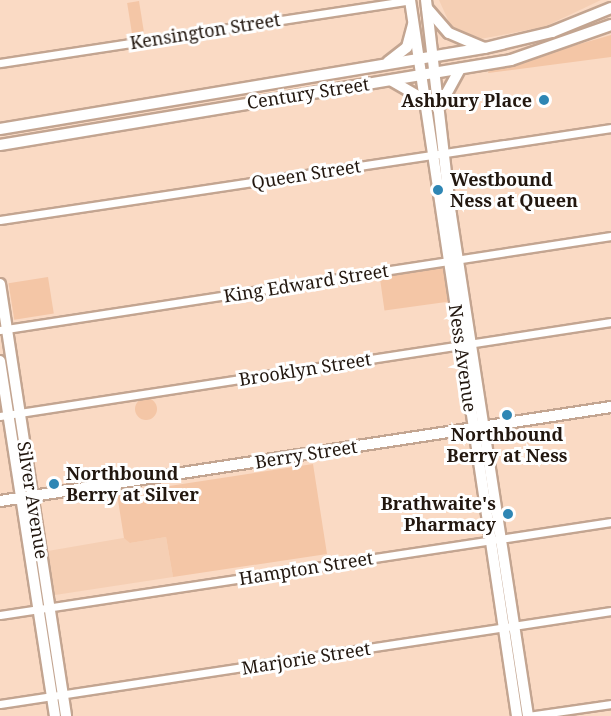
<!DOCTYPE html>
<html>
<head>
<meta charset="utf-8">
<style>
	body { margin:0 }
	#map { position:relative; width:611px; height:716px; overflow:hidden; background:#fadac4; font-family:"Noto Serif",serif }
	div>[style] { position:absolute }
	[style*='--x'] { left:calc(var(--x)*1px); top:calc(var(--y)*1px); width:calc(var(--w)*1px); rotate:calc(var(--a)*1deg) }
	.built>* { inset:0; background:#f5cfb4 }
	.green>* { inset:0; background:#f4c6a6; transform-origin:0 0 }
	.round { border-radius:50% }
	.roads { filter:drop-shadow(2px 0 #c3a591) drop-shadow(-2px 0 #c3a591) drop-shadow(0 2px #c3a591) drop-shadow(0 -2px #c3a591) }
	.street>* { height:7px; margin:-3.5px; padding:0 3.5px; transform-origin:3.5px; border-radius:3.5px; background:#fff }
	.secondary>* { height:10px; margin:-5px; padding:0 5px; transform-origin:5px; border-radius:5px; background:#fff }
	.primary>* { height:10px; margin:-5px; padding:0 5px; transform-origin:5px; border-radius:5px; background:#fff }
	.dots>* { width:16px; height:16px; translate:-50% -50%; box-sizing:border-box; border:3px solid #fff; border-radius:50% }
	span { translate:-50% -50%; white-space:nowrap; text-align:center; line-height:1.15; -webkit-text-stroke:6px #fff; paint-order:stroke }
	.street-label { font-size:18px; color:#22170f }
	.poi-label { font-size:18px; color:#22170f; font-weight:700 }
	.right { translate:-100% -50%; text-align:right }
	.left { translate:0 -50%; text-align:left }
</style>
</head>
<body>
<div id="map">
	<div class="built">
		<i style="clip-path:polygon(439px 0,601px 0,544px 27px,480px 39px,453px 31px)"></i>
		<i style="clip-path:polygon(129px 537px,130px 543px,166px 537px,173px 577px,55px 595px,48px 551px)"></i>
	</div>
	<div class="green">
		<i style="left:139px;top:1px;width:32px;height:12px;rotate:81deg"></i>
		<i style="clip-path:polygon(611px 35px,611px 57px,488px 73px,489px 70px)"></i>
		<i style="left:443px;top:267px;width:35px;height:64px;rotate:82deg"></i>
		<i style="left:48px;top:277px;width:37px;height:40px;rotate:81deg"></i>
		<i class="round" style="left:135px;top:398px;width:22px;height:22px"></i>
		<i style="clip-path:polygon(313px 464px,327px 554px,173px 577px,166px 537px,130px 543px,124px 538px,117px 494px)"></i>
	</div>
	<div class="roads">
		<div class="street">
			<i style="--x:0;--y:63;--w:415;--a:-8.7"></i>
			<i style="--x:0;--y:220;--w:618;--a:-8.56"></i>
			<i style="--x:0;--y:330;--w:618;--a:-8.75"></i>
			<i style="--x:0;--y:416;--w:618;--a:-8.75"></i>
			<i style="--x:0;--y:615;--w:618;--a:-8.65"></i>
			<i style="--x:0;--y:704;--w:618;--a:-8.65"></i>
			<i style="--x:528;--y:716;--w:84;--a:-8.2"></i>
		</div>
		<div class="secondary">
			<i style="--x:410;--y:0;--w:724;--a:81.5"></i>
			<i style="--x:426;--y:0;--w:216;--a:83.4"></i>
			<i style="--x:451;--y:215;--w:507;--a:81.26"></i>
			<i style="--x:0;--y:284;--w:437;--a:81.3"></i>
			<i style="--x:0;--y:361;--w:359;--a:81.2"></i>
			<i style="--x:0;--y:501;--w:618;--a:-8.75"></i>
		</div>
		<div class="primary">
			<i style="--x:427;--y:8;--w:33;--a:49"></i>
			<i style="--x:449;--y:33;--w:36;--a:23"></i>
			<i style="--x:388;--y:62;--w:24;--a:-38"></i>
			<i style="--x:407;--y:47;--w:23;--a:-75"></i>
			<i style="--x:392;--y:81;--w:34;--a:30"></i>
			<i style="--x:438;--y:109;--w:46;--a:-61.2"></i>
			<i style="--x:0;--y:129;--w:492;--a:-9.5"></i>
			<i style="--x:485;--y:48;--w:69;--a:-13.4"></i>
			<i style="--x:552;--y:32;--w:64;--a:-22.1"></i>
			<i style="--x:0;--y:145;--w:518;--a:-9.44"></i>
			<i style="--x:511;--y:60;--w:106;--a:-19.3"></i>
		</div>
	</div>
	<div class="dots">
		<i style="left:544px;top:100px;background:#2e86b4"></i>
		<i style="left:438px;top:190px;background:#2e86b4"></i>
		<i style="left:507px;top:415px;background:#2e86b4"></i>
		<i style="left:54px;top:484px;background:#2e86b4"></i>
		<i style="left:508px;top:514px;background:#2e86b4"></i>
	</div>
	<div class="street-label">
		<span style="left:205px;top:31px;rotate:-9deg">Kensington Street</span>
		<span style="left:308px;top:93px;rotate:-9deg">Century Street</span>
		<span style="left:306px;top:174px;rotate:-9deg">Queen Street</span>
		<span style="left:306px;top:283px;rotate:-9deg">King Edward Street</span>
		<span style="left:463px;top:358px;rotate:82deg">Ness Avenue</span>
		<span style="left:305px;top:369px;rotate:-9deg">Brooklyn Street</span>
		<span style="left:306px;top:454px;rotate:-9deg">Berry Street</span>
		<span style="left:33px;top:500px;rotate:81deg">Silver Avenue</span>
		<span style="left:306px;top:568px;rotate:-9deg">Hampton Street</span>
		<span style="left:306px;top:658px;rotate:-9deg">Marjorie Street</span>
	</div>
	<div class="poi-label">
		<span class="right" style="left:532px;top:100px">Ashbury Place</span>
		<span class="left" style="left:450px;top:190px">Westbound<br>Ness at Queen</span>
		<span style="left:507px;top:445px">Northbound<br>Berry at Ness</span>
		<span class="left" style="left:66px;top:484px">Northbound<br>Berry at Silver</span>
		<span class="right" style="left:496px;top:514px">Brathwaite's<br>Pharmacy</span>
	</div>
</div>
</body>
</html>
